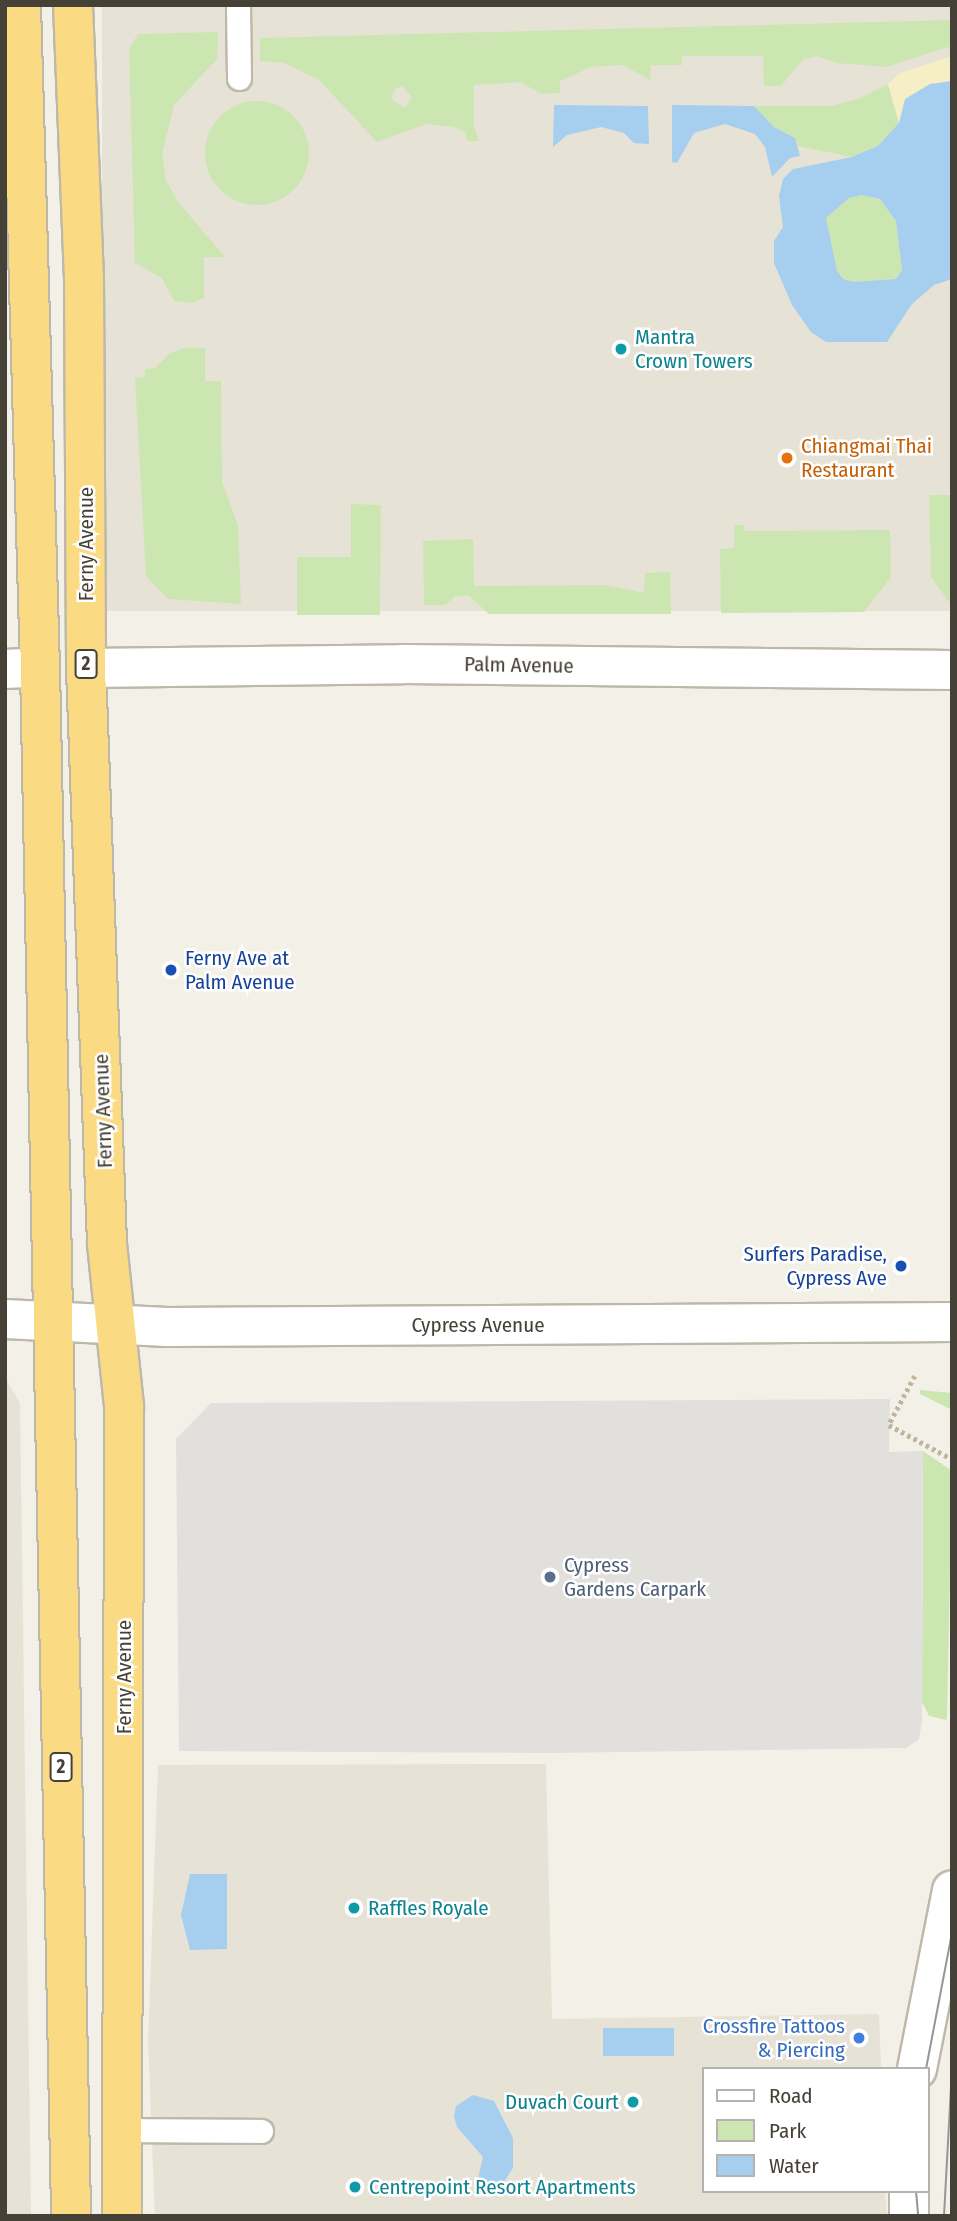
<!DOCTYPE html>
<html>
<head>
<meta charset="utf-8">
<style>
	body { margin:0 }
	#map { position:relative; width:957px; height:2221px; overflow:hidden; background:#f3f0e8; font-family:"Fira Sans Condensed",sans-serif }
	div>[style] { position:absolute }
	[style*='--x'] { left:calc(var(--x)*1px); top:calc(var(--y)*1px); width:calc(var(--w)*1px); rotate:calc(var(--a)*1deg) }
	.residential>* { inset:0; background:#e7e2d6; transform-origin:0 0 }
	.green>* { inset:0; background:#cce6b2 }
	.round { border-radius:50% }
	.sand>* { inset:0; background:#f6eec5 }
	.parking>* { inset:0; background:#e2e0dc }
	.water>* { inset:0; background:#a6ceee; transform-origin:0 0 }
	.path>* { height:4.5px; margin-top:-2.25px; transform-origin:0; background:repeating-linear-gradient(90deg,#c0b59c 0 3.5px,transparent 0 7px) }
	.roads { filter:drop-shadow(2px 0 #beb8aa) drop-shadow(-2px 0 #beb8aa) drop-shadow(0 2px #beb8aa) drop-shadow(0 -2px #beb8aa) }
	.service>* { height:23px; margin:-11.5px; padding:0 11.5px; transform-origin:11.5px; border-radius:11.5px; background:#fff }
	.minor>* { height:38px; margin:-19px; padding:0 19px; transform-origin:19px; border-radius:19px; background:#fff }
	.trunk>* { height:38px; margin:-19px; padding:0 19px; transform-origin:19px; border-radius:19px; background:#fada83 }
	.tram>* { height:2px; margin:-1px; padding:0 1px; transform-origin:1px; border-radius:1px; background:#969696 }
	.dots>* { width:19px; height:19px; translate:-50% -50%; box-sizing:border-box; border:4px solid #fff; border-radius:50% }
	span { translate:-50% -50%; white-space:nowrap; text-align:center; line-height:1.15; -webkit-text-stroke:5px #fff; paint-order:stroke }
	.shield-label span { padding:2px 5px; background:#fff; border:2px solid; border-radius:5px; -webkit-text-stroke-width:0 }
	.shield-label { font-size:19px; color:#464137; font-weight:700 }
	.culture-label { font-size:21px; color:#0d838f }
	.left { translate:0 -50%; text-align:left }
	.right { translate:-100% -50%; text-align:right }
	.food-label { font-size:21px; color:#c56008 }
	.street-label { font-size:21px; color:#464137 }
	.transit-label { font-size:21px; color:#164399 }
	.service-label { font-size:21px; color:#4e5e75 }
	.shop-label { font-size:21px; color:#366cbe }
	.frame { position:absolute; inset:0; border:7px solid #464137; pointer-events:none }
	.legend { position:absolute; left:702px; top:2067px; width:228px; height:126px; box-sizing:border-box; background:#fff; border:2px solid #b5b3af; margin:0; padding:9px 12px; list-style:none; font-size:21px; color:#464137 }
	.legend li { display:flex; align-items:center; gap:14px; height:35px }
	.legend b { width:35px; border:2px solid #b5b3af }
</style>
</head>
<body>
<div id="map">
	<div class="residential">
		<i style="left:952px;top:5px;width:606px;height:850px;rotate:90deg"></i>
		<i style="clip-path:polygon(5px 1377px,20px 1403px,31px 2216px,5px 2216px)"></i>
		<i style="clip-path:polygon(546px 1764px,552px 2019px,879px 2014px,881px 2069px,703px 2069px,703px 2191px,885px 2191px,887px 2216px,155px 2216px,148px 2042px,158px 1765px)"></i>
	</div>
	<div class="green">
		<i style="clip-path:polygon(evenodd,952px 20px,952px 46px,886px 67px,836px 63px,817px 56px,804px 59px,781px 86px,764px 86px,763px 56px,682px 56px,682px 65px,651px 65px,650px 80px,623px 65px,591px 67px,560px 81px,560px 93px,542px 94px,520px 82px,474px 85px,474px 127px,479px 141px,467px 141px,466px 133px,454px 127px,426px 124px,377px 142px,319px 80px,284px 63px,260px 61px,260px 38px,952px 20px,402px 86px,412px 97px,405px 108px,391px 99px,395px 89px,402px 86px)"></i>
		<i style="clip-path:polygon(218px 32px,217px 59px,174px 105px,162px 155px,166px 180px,178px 202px,225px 257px,204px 257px,204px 298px,192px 303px,174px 301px,162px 278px,135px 263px,129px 49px,138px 34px)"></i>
		<i style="clip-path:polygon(888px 84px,899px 123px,878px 146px,852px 157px,798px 146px,795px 138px,774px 127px,754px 106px,831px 106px,858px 99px)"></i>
		<i class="round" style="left:205px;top:101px;width:104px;height:104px"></i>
		<i style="clip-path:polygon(861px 195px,880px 199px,896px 221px,902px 270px,896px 279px,854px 282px,843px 279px,837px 271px,826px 218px,849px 198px)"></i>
		<i style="clip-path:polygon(185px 348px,205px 348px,205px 381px,221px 381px,222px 482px,238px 525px,241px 604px,168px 599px,146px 576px,135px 378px,145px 377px,145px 369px,155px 368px,170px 353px)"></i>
		<i style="clip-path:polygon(929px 495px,952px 495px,952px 606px,931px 577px)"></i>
		<i style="clip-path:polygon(351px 504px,381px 505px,380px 615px,297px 615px,297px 557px,351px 557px)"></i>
		<i style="clip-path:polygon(734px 525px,744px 525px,745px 531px,890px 530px,891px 577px,864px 612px,721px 613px,720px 549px,734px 548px)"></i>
		<i style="clip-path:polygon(473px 539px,474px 586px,604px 585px,644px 593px,645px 573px,670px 572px,671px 614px,489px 614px,469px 596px,456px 596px,445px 605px,424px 605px,423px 541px)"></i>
		<i style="clip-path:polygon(920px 1390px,952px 1393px,952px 1410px,920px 1394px)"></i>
		<i style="clip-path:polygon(923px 1451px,952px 1471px,947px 1720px,929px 1716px,922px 1702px)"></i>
	</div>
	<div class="sand">
		<i style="clip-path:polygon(952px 56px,952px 81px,930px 84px,899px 123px,888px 84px,900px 73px)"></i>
	</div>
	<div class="parking">
		<i style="clip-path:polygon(890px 1399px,889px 1452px,923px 1451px,922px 1721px,919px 1739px,906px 1748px,553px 1753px,179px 1751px,176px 1439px,211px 1403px)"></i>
	</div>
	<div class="water">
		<i style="clip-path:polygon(evenodd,952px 81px,952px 279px,934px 285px,912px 304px,887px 342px,826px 342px,811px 332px,792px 305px,774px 263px,774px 241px,783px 227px,779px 196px,783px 179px,793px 169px,852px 157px,878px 146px,899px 123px,905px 99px,930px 84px,952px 81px,861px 195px,880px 199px,896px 221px,902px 270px,896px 279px,854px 282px,843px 279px,837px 271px,826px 218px,849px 198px,861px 195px)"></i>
		<i style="clip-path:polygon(554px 105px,648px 106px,649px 144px,634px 143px,624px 133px,601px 127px,567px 135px,553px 147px)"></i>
		<i style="clip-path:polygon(672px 105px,754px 106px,774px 127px,795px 138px,800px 156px,790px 158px,772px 177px,765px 147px,755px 134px,725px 124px,694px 133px,677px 163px,672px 162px)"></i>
		<i style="clip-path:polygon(227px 1874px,227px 1949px,190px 1950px,181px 1915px,190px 1874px)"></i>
		<i style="left:674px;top:2028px;width:28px;height:71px;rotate:90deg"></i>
		<i style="clip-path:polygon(473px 2095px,494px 2101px,513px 2138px,513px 2168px,500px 2188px,491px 2191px,476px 2187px,483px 2157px,457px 2127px,454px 2116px,456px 2106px)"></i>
	</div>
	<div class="path">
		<i style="--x:915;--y:1376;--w:55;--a:118"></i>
		<i style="--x:889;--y:1425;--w:72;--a:28.4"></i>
	</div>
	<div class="roads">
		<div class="service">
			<i style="--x:238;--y:5;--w:73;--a:89.2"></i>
			<i style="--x:124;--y:2130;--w:137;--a:0.4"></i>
		</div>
		<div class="minor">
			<i style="--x:86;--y:668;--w:317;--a:-0.7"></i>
			<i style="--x:403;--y:664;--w:549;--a:0.63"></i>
			<i style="--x:5;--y:669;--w:35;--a:-3"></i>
			<i style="--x:5;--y:1319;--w:162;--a:2.8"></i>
			<i style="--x:167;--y:1327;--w:785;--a:-0.36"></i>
			<i style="--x:917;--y:2069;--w:182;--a:-78.9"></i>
			<i style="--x:909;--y:2216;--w:25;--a:-90"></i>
		</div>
		<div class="trunk">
			<i style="--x:21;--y:5;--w:662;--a:88.36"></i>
			<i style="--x:40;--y:667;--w:1549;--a:88.85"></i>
			<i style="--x:73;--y:5;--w:274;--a:87.7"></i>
			<i style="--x:84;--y:279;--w:389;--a:89.7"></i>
			<i style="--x:86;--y:668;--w:576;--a:87.91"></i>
			<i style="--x:107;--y:1244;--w:163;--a:84"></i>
			<i style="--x:124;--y:1406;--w:810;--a:90.14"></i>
		</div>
	</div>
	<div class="tram">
		<i style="--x:926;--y:2069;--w:138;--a:-79.2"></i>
		<i style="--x:916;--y:2191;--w:25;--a:85"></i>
		<i style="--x:944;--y:2216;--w:147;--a:-86.9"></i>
	</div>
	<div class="dots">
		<i style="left:621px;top:349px;background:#0f9aa8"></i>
		<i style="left:787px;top:458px;background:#e8710a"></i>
		<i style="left:171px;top:970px;background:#1a4fb4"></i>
		<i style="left:901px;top:1266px;background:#1a4fb4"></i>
		<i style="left:550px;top:1577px;background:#5c6f8a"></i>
		<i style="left:354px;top:1908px;background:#0f9aa8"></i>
		<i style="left:859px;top:2038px;background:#3f7fe0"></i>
		<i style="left:633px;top:2102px;background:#0f9aa8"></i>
		<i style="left:355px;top:2187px;background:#0f9aa8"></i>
	</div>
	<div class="shield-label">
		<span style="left:86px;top:664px">2</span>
		<span style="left:61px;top:1767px">2</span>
	</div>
	<div class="culture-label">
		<span class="left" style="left:635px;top:349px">Mantra<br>Crown Towers</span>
		<span class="left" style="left:368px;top:1908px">Raffles Royale</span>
		<span class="right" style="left:619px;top:2102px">Duvach Court</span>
		<span class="left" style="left:369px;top:2187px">Centrepoint Resort Apartments</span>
	</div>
	<div class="food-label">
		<span class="left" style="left:801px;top:458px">Chiangmai Thai<br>Restaurant</span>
	</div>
	<div class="street-label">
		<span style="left:86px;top:544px;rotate:-90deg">Ferny Avenue</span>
		<span style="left:519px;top:665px;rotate:1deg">Palm Avenue</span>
		<span style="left:103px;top:1111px;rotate:-92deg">Ferny Avenue</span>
		<span style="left:478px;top:1325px">Cypress Avenue</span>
		<span style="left:124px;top:1677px;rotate:-90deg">Ferny Avenue</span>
	</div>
	<div class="transit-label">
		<span class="left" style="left:185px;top:970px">Ferny Ave at<br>Palm Avenue</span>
		<span class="right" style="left:887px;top:1266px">Surfers Paradise,<br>Cypress Ave</span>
	</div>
	<div class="service-label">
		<span class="left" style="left:564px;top:1577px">Cypress<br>Gardens Carpark</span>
	</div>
	<div class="shop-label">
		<span class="right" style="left:845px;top:2038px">Crossfire Tattoos<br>&amp; Piercing</span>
	</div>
	<div class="frame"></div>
	<ul class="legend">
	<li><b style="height:9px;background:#fff"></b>Road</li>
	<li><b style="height:19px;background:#cce6b2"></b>Park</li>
	<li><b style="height:19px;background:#a6ceee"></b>Water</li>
	</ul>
</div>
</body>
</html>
